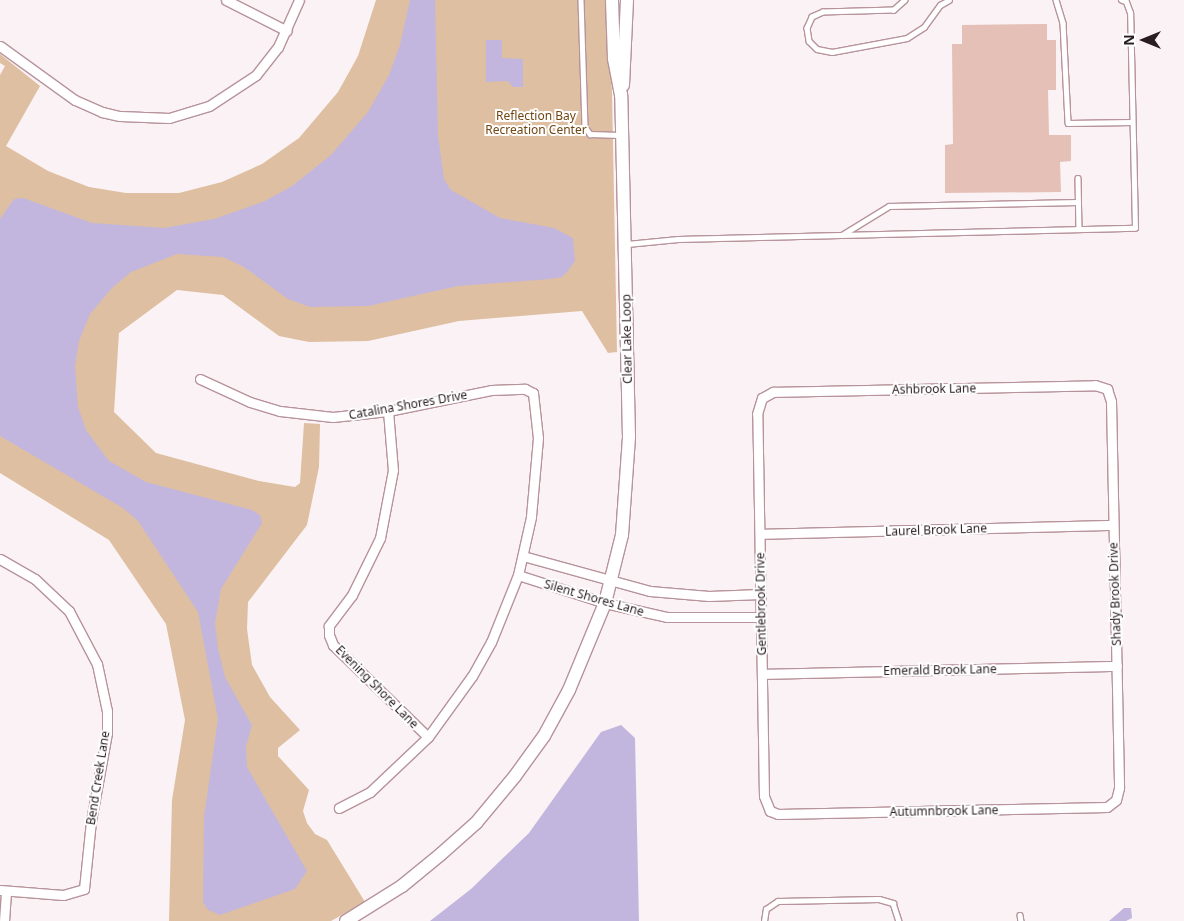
<!DOCTYPE html>
<html>
<head>
<meta charset="utf-8">
<style>
	body { margin:0 }
	#map { position:relative; width:1184px; height:921px; overflow:hidden; background:#faf2f4; font-family:"Noto Sans",sans-serif }
	div>[style] { position:absolute }
	[style*='--x'] { left:calc(var(--x)*1px); top:calc(var(--y)*1px); width:calc(var(--w)*1px); rotate:calc(var(--a)*1deg) }
	.green>* { inset:0; background:#debfa1 }
	.water>* { inset:0; background:#c2b6de }
	.building>* { inset:0; background:#e5c0b7 }
	.roads { filter:drop-shadow(1px 0 #b7939b) drop-shadow(-1px 0 #b7939b) drop-shadow(0 1px #b7939b) drop-shadow(0 -1px #b7939b) }
	.lane>* { height:4.5px; margin:-2.25px; padding:0 2.25px; transform-origin:2.25px; border-radius:2.25px; background:#fff }
	.street>* { height:9px; margin:-4.5px; padding:0 4.5px; transform-origin:4.5px; border-radius:4.5px; background:#fff }
	.secondary>* { height:12px; margin:-6px; padding:0 6px; transform-origin:6px; border-radius:6px; background:#fff }
	span { translate:-50% -50%; white-space:nowrap; text-align:center; line-height:1.15; -webkit-text-stroke:4px #fff; paint-order:stroke }
	.park-label { font-size:12px; color:#714612 }
	.street-label { font-size:12px; color:#2a1d20 }
	.north { position:absolute; left:1119px; top:15px; width:50px; height:50px; -webkit-text-stroke:4px #fff; paint-order:stroke; rotate:270deg; font-size:14px; font-weight:700; line-height:20px; text-align:center; color:#2a1d20 }
	.north::after { content:''; display:block; margin:auto; width:18px; height:22px; background:#2a1d20; clip-path:polygon(50% 0,100% 100%,50% 72%,0 100%) }
</style>
</head>
<body>
<div id="map">
	<div class="green">
		<i style="clip-path:polygon(376px 0,606px 0,612px 92px,617px 352px,608px 353px,582px 311px,459px 321px,368px 341px,309px 342px,279px 336px,223px 295px,177px 290px,119px 333px,114px 412px,156px 453px,259px 481px,295px 487px,300px 483px,304px 423px,320px 424px,319px 467px,307px 525px,248px 602px,247px 629px,252px 665px,270px 697px,300px 730px,278px 748px,278px 756px,309px 790px,303px 811px,307px 823px,315px 834px,327px 840px,365px 902px,331px 921px,169px 921px,172px 800px,185px 720px,166px 624px,109px 540px,0 473px,0 75px,5px 66px,0 63px,0 54px,40px 86px,6px 146px,48px 171px,89px 187px,126px 193px,179px 193px,222px 182px,262px 164px,299px 138px,338px 92px,358px 56px)"></i>
	</div>
	<div class="water">
		<i style="clip-path:polygon(410px 0,435px 0,438px 136px,444px 179px,451px 190px,500px 218px,554px 228px,573px 238px,575px 261px,568px 271px,562px 277px,550px 279px,458px 286px,368px 306px,310px 307px,288px 299px,244px 267px,223px 257px,177px 254px,131px 272px,112px 288px,90px 314px,79px 341px,75px 366px,78px 407px,86px 430px,109px 461px,146px 482px,252px 510px,260px 515px,262px 523px,221px 589px,215px 623px,218px 648px,225px 677px,252px 725px,246px 747px,247px 767px,307px 871px,295px 889px,220px 915px,208px 910px,203px 902px,204px 817px,218px 719px,198px 612px,138px 521px,123px 508px,0 436px,0 219px,14px 199px,23px 198px,92px 223px,164px 228px,214px 219px,265px 201px,292px 186px,331px 155px,368px 112px,389px 75px,400px 45px)"></i>
		<i style="clip-path:polygon(486px 40px,502px 40px,502px 58px,523px 59px,523px 87px,513px 87px,508px 81px,486px 82px)"></i>
		<i style="clip-path:polygon(621px 725px,635px 738px,639px 921px,430px 921px,471px 889px,529px 833px,601px 732px)"></i>
		<i style="clip-path:polygon(1124px 908px,1131px 908px,1132px 918px,1126px 921px,1109px 921px)"></i>
	</div>
	<div class="building">
		<i style="clip-path:polygon(1047px 24px,1047px 40px,1056px 40px,1056px 90px,1048px 90px,1049px 135px,1071px 135px,1071px 161px,1060px 162px,1061px 192px,945px 193px,945px 145px,953px 144px,952px 44px,962px 44px,962px 25px)"></i>
	</div>
	<div class="roads">
		<div class="lane">
			<i style="--x:581;--y:0;--w:127;--a:88.2"></i>
			<i style="--x:585;--y:127;--w:9;--a:54"></i>
			<i style="--x:590;--y:134;--w:30;--a:2"></i>
			<i style="--x:905;--y:0;--w:15;--a:138"></i>
			<i style="--x:894;--y:10;--w:71;--a:178.4"></i>
			<i style="--x:823;--y:12;--w:12;--a:156"></i>
			<i style="--x:812;--y:17;--w:12;--a:114"></i>
			<i style="--x:807;--y:28;--w:13;--a:81"></i>
			<i style="--x:809;--y:41;--w:11;--a:45"></i>
			<i style="--x:817;--y:49;--w:15;--a:11"></i>
			<i style="--x:832;--y:52;--w:76;--a:-10.6"></i>
			<i style="--x:907;--y:38;--w:20;--a:-33"></i>
			<i style="--x:924;--y:27;--w:27;--a:-54"></i>
			<i style="--x:940;--y:5;--w:10;--a:-29"></i>
			<i style="--x:1056;--y:0;--w:24;--a:73"></i>
			<i style="--x:1063;--y:23;--w:100;--a:87.1"></i>
			<i style="--x:1068;--y:123;--w:64;--a:-0.9"></i>
			<i style="--x:1078;--y:178;--w:51;--a:88.9"></i>
			<i style="--x:842;--y:235;--w:55;--a:-31.7"></i>
			<i style="--x:889;--y:206;--w:189;--a:-1.2"></i>
			<i style="--x:627;--y:244;--w:51;--a:-5.6"></i>
			<i style="--x:678;--y:239;--w:457;--a:-1.4"></i>
			<i style="--x:1135;--y:228;--w:215;--a:-91.3"></i>
			<i style="--x:1130;--y:13;--w:12;--a:-110"></i>
			<i style="--x:1126;--y:2;--w:5;--a:-158"></i>
			<i style="--x:1020;--y:915;--w:6;--a:81"></i>
			<i style="--x:764;--y:921;--w:12;--a:-81"></i>
			<i style="--x:766;--y:909;--w:14;--a:-34"></i>
			<i style="--x:778;--y:901;--w:101;--a:-1.1"></i>
			<i style="--x:879;--y:899;--w:15;--a:16"></i>
			<i style="--x:893;--y:903;--w:19;--a:72"></i>
		</div>
		<div class="street">
			<i style="--x:226;--y:0;--w:68;--a:26.9"></i>
			<i style="--x:0;--y:46;--w:92;--a:35.8"></i>
			<i style="--x:75;--y:100;--w:30;--a:24"></i>
			<i style="--x:102;--y:112;--w:18;--a:13"></i>
			<i style="--x:120;--y:116;--w:49;--a:2.3"></i>
			<i style="--x:169;--y:118;--w:42;--a:-16.7"></i>
			<i style="--x:209;--y:106;--w:56;--a:-33.4"></i>
			<i style="--x:256;--y:75;--w:36;--a:-52"></i>
			<i style="--x:278;--y:47;--w:51;--a:-65.9"></i>
			<i style="--x:200;--y:379;--w:55;--a:24.7"></i>
			<i style="--x:250;--y:402;--w:31;--a:17"></i>
			<i style="--x:280;--y:411;--w:53;--a:6.5"></i>
			<i style="--x:333;--y:417;--w:55;--a:-6.2"></i>
			<i style="--x:388;--y:411;--w:105;--a:-11.5"></i>
			<i style="--x:491;--y:390;--w:34;--a:-2"></i>
			<i style="--x:525;--y:389;--w:9;--a:27"></i>
			<i style="--x:533;--y:393;--w:45;--a:83.7"></i>
			<i style="--x:538;--y:438;--w:79;--a:95.1"></i>
			<i style="--x:531;--y:517;--w:59;--a:102.6"></i>
			<i style="--x:518;--y:575;--w:72;--a:111.9"></i>
			<i style="--x:491;--y:642;--w:39;--a:119"></i>
			<i style="--x:472;--y:676;--w:75;--a:125.8"></i>
			<i style="--x:428;--y:737;--w:80;--a:136.5"></i>
			<i style="--x:370;--y:792;--w:35;--a:153"></i>
			<i style="--x:1095;--y:385;--w:13;--a:18"></i>
			<i style="--x:1107;--y:389;--w:13;--a:72"></i>
			<i style="--x:1111;--y:401;--w:387;--a:88.8"></i>
			<i style="--x:1119;--y:788;--w:12;--a:104"></i>
			<i style="--x:1116;--y:800;--w:11;--a:142"></i>
			<i style="--x:1107;--y:807;--w:329;--a:178.8"></i>
			<i style="--x:778;--y:814;--w:9;--a:-159"></i>
			<i style="--x:770;--y:811;--w:16;--a:-112"></i>
			<i style="--x:764;--y:796;--w:382;--a:-91"></i>
			<i style="--x:757;--y:414;--w:17;--a:-73"></i>
			<i style="--x:762;--y:398;--w:13;--a:-29"></i>
			<i style="--x:773;--y:392;--w:322;--a:-1.2"></i>
			<i style="--x:388;--y:411;--w:59;--a:85.2"></i>
			<i style="--x:393;--y:470;--w:69;--a:100.8"></i>
			<i style="--x:380;--y:538;--w:64;--a:116.2"></i>
			<i style="--x:352;--y:595;--w:39;--a:127"></i>
			<i style="--x:329;--y:626;--w:9;--a:90"></i>
			<i style="--x:329;--y:635;--w:11;--a:68"></i>
			<i style="--x:333;--y:645;--w:132;--a:44.1"></i>
			<i style="--x:760;--y:534;--w:353;--a:-1.5"></i>
			<i style="--x:523;--y:556;--w:132;--a:15.4"></i>
			<i style="--x:650;--y:591;--w:59;--a:4.8"></i>
			<i style="--x:709;--y:596;--w:52;--a:-2.2"></i>
			<i style="--x:0;--y:559;--w:40;--a:29.7"></i>
			<i style="--x:35;--y:579;--w:47;--a:43.3"></i>
			<i style="--x:69;--y:611;--w:60;--a:62.2"></i>
			<i style="--x:97;--y:664;--w:48;--a:78"></i>
			<i style="--x:107;--y:711;--w:22;--a:90"></i>
			<i style="--x:107;--y:733;--w:89;--a:100.3"></i>
			<i style="--x:91;--y:821;--w:68;--a:95.9"></i>
			<i style="--x:84;--y:889;--w:22;--a:164"></i>
			<i style="--x:63;--y:895;--w:63;--a:-175.5"></i>
			<i style="--x:518;--y:575;--w:91;--a:17.8"></i>
			<i style="--x:605;--y:603;--w:64;--a:12.7"></i>
			<i style="--x:667;--y:617;--w:94;--a:0"></i>
			<i style="--x:763;--y:674;--w:354;--a:-1.3"></i>
			<i style="--x:4;--y:921;--w:30;--a:-86"></i>
		</div>
		<div class="secondary">
			<i style="--x:623;--y:85;--w:85;--a:-87.3"></i>
			<i style="--x:346;--y:921;--w:66;--a:-32"></i>
			<i style="--x:402;--y:886;--w:50;--a:-39.4"></i>
			<i style="--x:441;--y:854;--w:47;--a:-41.5"></i>
			<i style="--x:476;--y:823;--w:61;--a:-50.3"></i>
			<i style="--x:515;--y:776;--w:49;--a:-54.1"></i>
			<i style="--x:544;--y:736;--w:52;--a:-61.5"></i>
			<i style="--x:569;--y:690;--w:94;--a:-67.5"></i>
			<i style="--x:605;--y:603;--w:70;--a:-76"></i>
			<i style="--x:622;--y:535;--w:98;--a:-85.9"></i>
			<i style="--x:629;--y:437;--w:342;--a:-91.3"></i>
			<i style="--x:621;--y:95;--w:38;--a:-101"></i>
			<i style="--x:614;--y:58;--w:58;--a:-92"></i>
		</div>
	</div>
	<div class="park-label">
		<span style="left:536px;top:123px">Reflection Bay<br>Recreation Center</span>
	</div>
	<div class="street-label">
		<span style="left:627px;top:339px;rotate:-91deg">Clear Lake Loop</span>
		<span style="left:934px;top:389px;rotate:-1deg">Ashbrook Lane</span>
		<span style="left:408px;top:405px;rotate:-10deg">Catalina Shores Drive</span>
		<span style="left:936px;top:530px;rotate:-2deg">Laurel Brook Lane</span>
		<span style="left:1115px;top:594px;rotate:-92deg">Shady Brook Drive</span>
		<span style="left:594px;top:598px;rotate:16deg">Silent Shores Lane</span>
		<span style="left:761px;top:604px;rotate:-91deg">Gentlebrook Drive</span>
		<span style="left:940px;top:670px;rotate:-1deg">Emerald Brook Lane</span>
		<span style="left:377px;top:687px;rotate:45deg">Evening Shore Lane</span>
		<span style="left:98px;top:778px;rotate:-81deg">Bend Creek Lane</span>
		<span style="left:944px;top:811px;rotate:-1deg">Autumnbrook Lane</span>
	</div>
	<div class="north">N</div>
</div>
</body>
</html>
